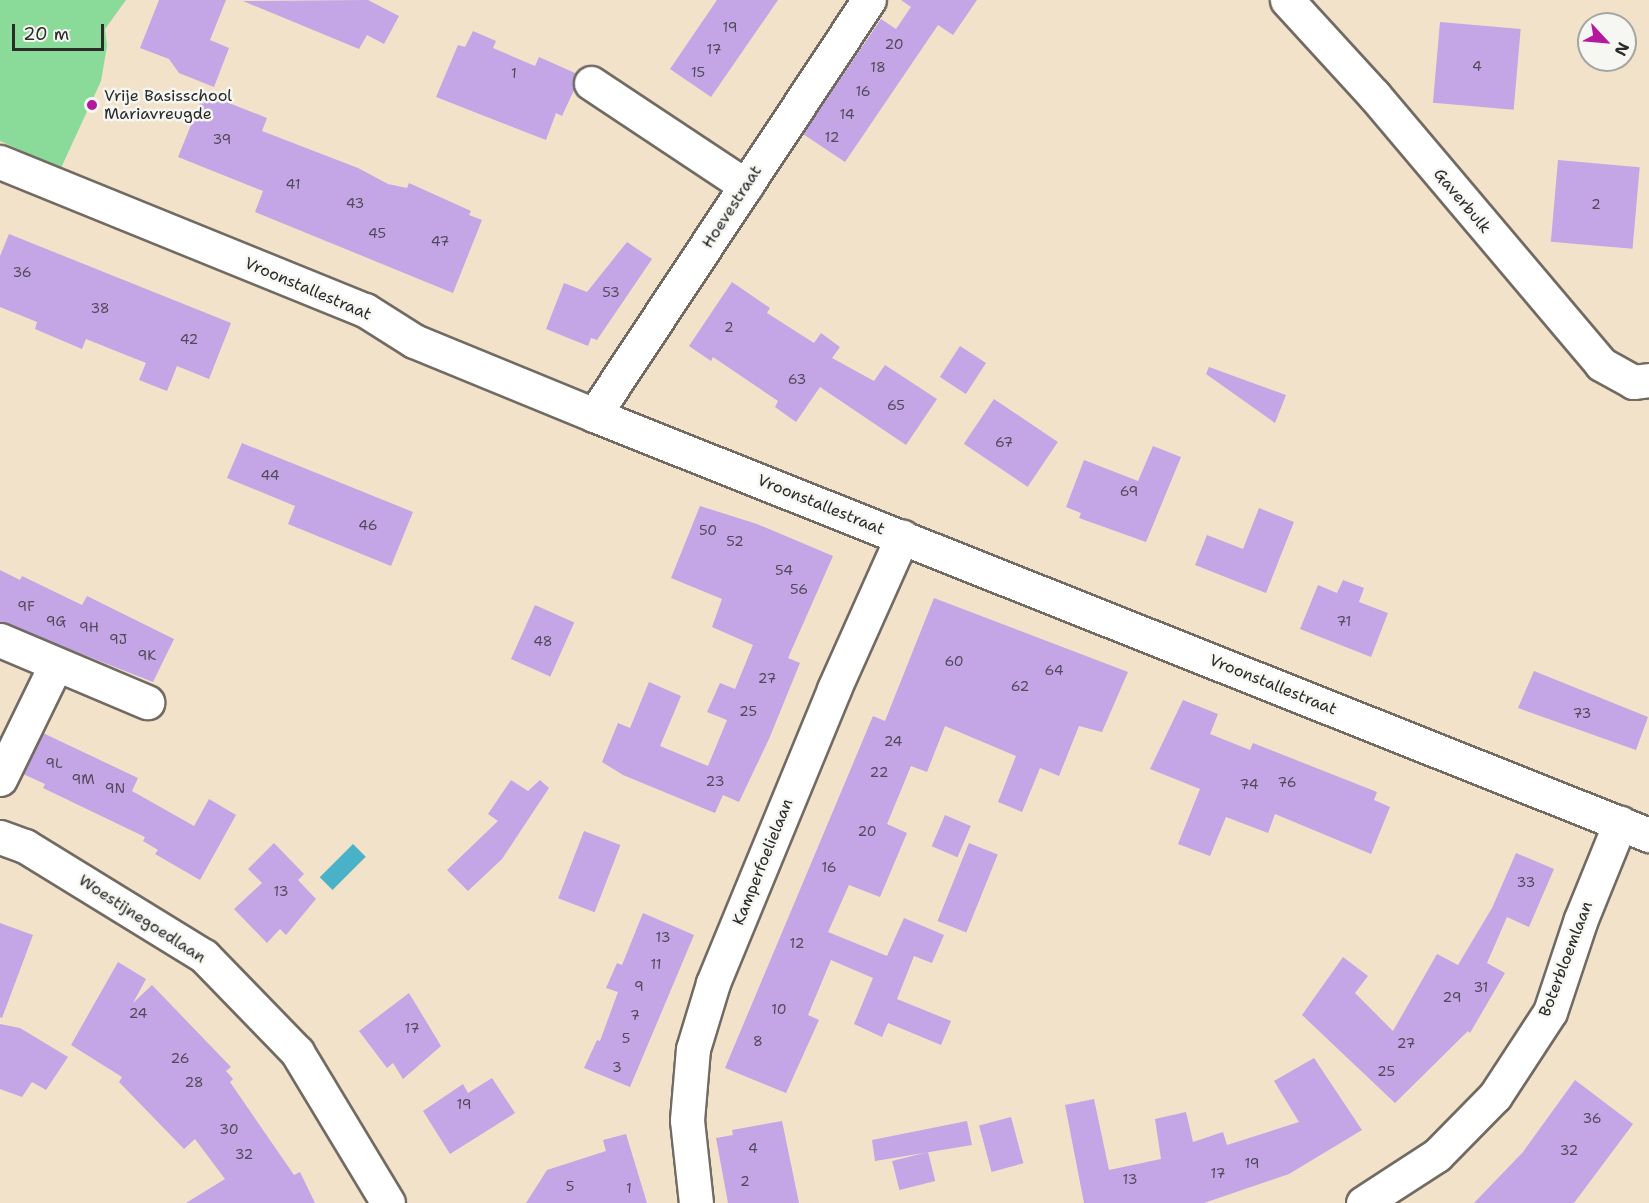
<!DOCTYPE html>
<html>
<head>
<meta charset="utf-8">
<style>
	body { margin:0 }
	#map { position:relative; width:1649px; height:1203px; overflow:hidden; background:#f3e2ca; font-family:"Shantell Sans",sans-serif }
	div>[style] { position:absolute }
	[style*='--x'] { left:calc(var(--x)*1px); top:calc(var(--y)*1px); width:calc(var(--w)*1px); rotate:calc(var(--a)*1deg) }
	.green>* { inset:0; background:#8ada99 }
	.water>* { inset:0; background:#49b1c8; transform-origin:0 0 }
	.building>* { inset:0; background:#c4a5e5; transform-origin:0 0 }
	.roads { filter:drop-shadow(2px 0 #716b63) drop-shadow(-2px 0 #716b63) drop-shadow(0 2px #716b63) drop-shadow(0 -2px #716b63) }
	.minor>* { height:33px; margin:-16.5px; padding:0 16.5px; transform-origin:16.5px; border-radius:16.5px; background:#fff }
	.dots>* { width:16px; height:16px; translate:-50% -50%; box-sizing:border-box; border:3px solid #f6f6f2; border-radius:50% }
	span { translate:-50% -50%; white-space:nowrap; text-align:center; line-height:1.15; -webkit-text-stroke:5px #f6f6f2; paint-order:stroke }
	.number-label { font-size:14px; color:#514a5a }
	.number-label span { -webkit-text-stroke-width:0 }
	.poi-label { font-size:16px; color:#2b2b2b }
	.left { translate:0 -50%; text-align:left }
	.street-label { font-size:16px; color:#2b2b2b }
	.north { position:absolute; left:1577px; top:12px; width:60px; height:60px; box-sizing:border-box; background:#f6f6f2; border:2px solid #a5a5a2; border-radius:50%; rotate:116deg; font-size:16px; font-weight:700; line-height:24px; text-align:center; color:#2b2b2b }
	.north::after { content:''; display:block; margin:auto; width:21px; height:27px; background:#b5179e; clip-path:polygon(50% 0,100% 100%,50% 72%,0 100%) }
	.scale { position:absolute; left:12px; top:24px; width:92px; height:27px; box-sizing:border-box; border:3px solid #2b2b2b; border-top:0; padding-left:8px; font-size:18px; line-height:21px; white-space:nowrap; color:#2b2b2b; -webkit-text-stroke:4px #f6f6f2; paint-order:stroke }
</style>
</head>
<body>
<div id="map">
	<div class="green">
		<i style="clip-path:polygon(0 0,126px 0,105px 29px,107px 46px,101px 81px,61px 168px,0 141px)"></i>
	</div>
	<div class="water">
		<i style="left:353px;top:844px;width:18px;height:47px;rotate:45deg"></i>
	</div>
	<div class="building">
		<i style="clip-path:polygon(159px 0,226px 0,210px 40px,229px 48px,214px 87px,179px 73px,169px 59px,140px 48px)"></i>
		<i style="clip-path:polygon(368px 0,399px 16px,384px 44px,367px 35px,359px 49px,243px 1px)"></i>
		<i style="clip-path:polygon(717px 0,778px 0,711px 97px,670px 69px)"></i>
		<i style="clip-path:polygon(901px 0,977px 0,953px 35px,938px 25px,845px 162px,803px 134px,881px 19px,896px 29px,911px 7px)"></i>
		<i style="left:1440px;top:22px;width:81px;height:81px;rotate:5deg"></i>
		<i style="clip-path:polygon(473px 31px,496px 41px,493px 48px,535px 66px,539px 57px,575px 73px,574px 90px,562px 116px,556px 113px,546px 140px,436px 97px,458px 45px,465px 47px)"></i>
		<i style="clip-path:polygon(204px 93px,267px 118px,262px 131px,358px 168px,388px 184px,407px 188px,409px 183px,471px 211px,469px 215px,482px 220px,453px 293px,255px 212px,263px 191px,178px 157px)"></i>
		<i style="left:1558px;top:160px;width:82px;height:82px;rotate:5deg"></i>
		<i style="clip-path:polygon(9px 234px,231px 323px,209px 379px,177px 366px,167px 391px,139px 380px,146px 363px,86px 339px,82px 349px,35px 329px,37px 322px,0 307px,0 256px)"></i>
		<i style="clip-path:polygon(627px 242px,652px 259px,597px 340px,591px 338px,588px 346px,546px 329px,564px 283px,587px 292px)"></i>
		<i style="clip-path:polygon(732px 282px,770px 308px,767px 313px,814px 343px,821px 333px,840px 347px,832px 358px,874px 381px,885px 365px,937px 399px,906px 445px,820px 387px,796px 422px,775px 407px,778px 401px,713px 357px,711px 361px,689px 346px)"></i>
		<i style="left:960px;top:346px;width:31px;height:37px;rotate:33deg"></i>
		<i style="clip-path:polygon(1209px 367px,1286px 395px,1275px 423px,1206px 374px)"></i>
		<i style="left:994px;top:399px;width:77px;height:54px;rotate:34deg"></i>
		<i style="clip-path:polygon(242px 443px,413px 512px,391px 566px,288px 524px,295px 506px,227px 478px)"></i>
		<i style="clip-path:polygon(1153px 446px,1181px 457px,1146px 542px,1079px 518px,1081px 513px,1066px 507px,1084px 460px,1138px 481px)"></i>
		<i style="clip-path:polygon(700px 506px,757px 524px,833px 556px,788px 658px,800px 663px,769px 739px,739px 802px,723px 795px,715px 813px,623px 775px,602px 762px,618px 723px,630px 728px,649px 682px,681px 696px,660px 746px,708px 766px,727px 720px,707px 712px,720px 683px,735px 689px,753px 645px,712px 627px,722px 599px,671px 578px)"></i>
		<i style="clip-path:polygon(1259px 508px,1294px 522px,1266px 593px,1195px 565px,1207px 535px,1243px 549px)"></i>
		<i style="clip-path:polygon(0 570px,20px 580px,22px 576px,82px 605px,87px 596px,174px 639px,153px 682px,0 622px)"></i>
		<i style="clip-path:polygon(1343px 580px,1364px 588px,1359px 602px,1388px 613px,1371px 657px,1300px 629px,1318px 585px,1337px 593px)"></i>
		<i style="clip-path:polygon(934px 598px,1128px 672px,1102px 732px,1079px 726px,1059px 776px,1040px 768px,1022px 812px,998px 802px,1016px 756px,945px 726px,927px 772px,911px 766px,887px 824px,907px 833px,880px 897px,849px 885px,828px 932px,887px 956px,904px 918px,944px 935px,932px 963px,914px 956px,897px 999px,951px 1021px,941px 1045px,888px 1023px,882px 1037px,854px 1024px,873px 978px,831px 960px,808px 1015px,819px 1020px,786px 1093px,725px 1068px,873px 716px,885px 721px)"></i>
		<i style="left:535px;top:605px;width:43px;height:59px;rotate:24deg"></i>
		<i style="clip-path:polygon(1534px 671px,1648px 717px,1636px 750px,1518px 708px)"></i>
		<i style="clip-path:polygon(1183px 700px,1218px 714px,1210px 734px,1250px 750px,1253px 743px,1377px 792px,1374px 800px,1390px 807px,1371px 854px,1275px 814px,1268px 833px,1226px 817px,1210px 856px,1178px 844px,1200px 789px,1150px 769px)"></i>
		<i style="clip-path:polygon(43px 733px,138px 778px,132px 791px,194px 826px,209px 799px,236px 815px,200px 880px,155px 854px,158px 850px,143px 841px,145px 837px,43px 788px,45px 784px,23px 774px)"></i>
		<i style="clip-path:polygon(511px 780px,528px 791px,540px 780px,549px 788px,502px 859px,468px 891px,447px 870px,498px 821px,488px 814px)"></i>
		<i style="left:945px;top:815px;width:28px;height:34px;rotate:23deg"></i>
		<i style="left:584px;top:831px;width:39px;height:72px;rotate:21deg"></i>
		<i style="clip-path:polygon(274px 843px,304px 874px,298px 880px,316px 899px,286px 935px,280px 929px,267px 943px,234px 909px,262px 883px,248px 869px)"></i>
		<i style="left:969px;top:843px;width:31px;height:84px;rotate:22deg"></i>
		<i style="clip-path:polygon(1516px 853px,1554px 869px,1529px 927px,1507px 917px,1487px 963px,1505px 973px,1470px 1033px,1468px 1031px,1395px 1103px,1302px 1015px,1343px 957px,1368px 976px,1355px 993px,1393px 1031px,1437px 954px,1458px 965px,1492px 908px)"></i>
		<i style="clip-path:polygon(643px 913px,694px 935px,630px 1087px,584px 1068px,597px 1040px,600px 1041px,618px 992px,606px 988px,617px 963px,622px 965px)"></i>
		<i style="clip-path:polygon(0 923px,33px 935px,2px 1018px,0 1017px)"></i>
		<i style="clip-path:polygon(118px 962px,146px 979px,133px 1003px,152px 985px,231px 1067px,226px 1071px,233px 1079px,230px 1082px,294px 1175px,300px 1172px,315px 1203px,186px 1203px,225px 1179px,195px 1139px,184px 1149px,119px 1082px,122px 1077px,71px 1045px)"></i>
		<i style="clip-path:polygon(409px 993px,441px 1046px,403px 1079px,393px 1063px,387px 1068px,359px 1031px)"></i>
		<i style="clip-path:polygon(0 1024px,20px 1028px,68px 1057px,46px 1090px,32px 1082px,22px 1097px,0 1089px)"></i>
		<i style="clip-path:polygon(1314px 1058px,1362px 1130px,1289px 1174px,1204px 1203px,1084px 1203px,1065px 1105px,1094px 1099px,1109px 1170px,1161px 1159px,1155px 1119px,1186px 1112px,1193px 1142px,1223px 1132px,1227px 1145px,1299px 1122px,1274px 1081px)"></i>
		<i style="clip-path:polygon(492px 1078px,515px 1113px,450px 1154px,423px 1111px,463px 1084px,468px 1093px)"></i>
		<i style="clip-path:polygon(1575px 1080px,1633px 1124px,1574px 1203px,1474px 1203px,1523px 1152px)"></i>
		<i style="left:1011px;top:1117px;width:48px;height:33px;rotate:75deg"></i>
		<i style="clip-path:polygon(782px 1121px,799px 1203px,728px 1203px,716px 1138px,733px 1135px,732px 1130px)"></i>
		<i style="clip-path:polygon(967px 1121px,972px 1145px,875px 1161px,872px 1140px)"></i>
		<i style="clip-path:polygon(626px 1134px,647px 1203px,526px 1203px,547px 1170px,606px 1151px,603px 1140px)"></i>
		<i style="left:928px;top:1152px;width:30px;height:37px;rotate:76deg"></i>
	</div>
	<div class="roads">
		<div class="minor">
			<i style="--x:1287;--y:0;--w:129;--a:47.5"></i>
			<i style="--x:1374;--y:95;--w:352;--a:49.8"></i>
			<i style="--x:1601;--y:364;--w:37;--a:29"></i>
			<i style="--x:1633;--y:382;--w:16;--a:-7"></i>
			<i style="--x:591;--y:83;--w:186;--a:33.6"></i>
			<i style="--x:0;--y:162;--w:394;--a:22.1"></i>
			<i style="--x:365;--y:310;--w:58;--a:32.3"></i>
			<i style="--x:414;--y:341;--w:195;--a:22.3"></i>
			<i style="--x:594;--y:415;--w:1136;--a:21.71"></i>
			<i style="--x:594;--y:415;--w:498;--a:-56.5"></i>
			<i style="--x:0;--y:640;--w:160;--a:22.9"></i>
			<i style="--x:0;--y:779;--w:126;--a:-64"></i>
			<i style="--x:0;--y:837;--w:27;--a:20"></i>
			<i style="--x:25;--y:846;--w:210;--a:31.6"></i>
			<i style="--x:204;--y:956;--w:134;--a:45.9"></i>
			<i style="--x:297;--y:1052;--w:176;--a:58.9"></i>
			<i style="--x:696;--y:1203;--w:83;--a:-96.2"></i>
			<i style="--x:687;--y:1120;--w:71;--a:-85.2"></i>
			<i style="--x:693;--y:1049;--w:69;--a:-73.1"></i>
			<i style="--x:713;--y:983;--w:318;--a:-67.6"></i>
			<i style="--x:834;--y:689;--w:167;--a:-65.9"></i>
			<i style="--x:1363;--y:1203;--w:88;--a:-33"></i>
			<i style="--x:1437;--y:1155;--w:83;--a:-45.5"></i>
			<i style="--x:1495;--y:1096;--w:100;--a:-56.8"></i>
			<i style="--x:1550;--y:1012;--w:98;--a:-71.6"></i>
			<i style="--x:1581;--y:919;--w:104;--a:-67.9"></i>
		</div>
	</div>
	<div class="dots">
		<i style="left:92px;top:105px;background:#b5179e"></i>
	</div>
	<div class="number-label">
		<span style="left:730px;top:27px">19</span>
		<span style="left:894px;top:44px">20</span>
		<span style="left:714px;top:49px">17</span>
		<span style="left:1477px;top:66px">4</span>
		<span style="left:878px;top:67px">18</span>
		<span style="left:698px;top:72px">15</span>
		<span style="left:514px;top:73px">1</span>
		<span style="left:863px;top:91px">16</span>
		<span style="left:847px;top:114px">14</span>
		<span style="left:832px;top:137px">12</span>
		<span style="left:222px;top:139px">39</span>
		<span style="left:293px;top:184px">41</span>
		<span style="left:355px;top:203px">43</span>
		<span style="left:1596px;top:204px">2</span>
		<span style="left:377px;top:233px">45</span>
		<span style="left:440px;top:241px">47</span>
		<span style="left:22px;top:272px">36</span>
		<span style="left:611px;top:292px">53</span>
		<span style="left:100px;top:308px">38</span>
		<span style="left:729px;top:327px">2</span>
		<span style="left:189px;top:339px">42</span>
		<span style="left:797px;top:379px">63</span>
		<span style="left:896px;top:405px">65</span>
		<span style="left:1004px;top:442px">67</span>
		<span style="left:270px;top:475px">44</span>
		<span style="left:1129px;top:491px">69</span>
		<span style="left:368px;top:525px">46</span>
		<span style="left:708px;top:530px">50</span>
		<span style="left:735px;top:541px">52</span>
		<span style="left:784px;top:570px">54</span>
		<span style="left:799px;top:589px">56</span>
		<span style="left:26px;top:606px">9F</span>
		<span style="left:56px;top:621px">9G</span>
		<span style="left:1344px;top:621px">71</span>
		<span style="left:89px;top:627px">9H</span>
		<span style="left:118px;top:639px">9J</span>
		<span style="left:543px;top:641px">48</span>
		<span style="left:147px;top:655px">9K</span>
		<span style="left:954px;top:661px">60</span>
		<span style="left:1054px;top:670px">64</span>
		<span style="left:767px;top:678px">27</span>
		<span style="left:1020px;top:686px">62</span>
		<span style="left:748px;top:711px">25</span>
		<span style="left:1582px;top:713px">73</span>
		<span style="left:893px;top:741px">24</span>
		<span style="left:54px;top:763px">9L</span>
		<span style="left:879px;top:772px">22</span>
		<span style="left:83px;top:779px">9M</span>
		<span style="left:715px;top:781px">23</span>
		<span style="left:1287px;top:782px">76</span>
		<span style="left:1249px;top:784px">74</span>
		<span style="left:115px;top:788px">9N</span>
		<span style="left:867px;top:831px">20</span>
		<span style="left:829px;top:867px">16</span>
		<span style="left:1526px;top:882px">33</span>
		<span style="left:281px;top:891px">13</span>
		<span style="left:663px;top:937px">13</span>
		<span style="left:797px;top:943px">12</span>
		<span style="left:656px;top:964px">11</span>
		<span style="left:639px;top:986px">9</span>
		<span style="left:1481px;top:987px">31</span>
		<span style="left:1452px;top:997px">29</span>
		<span style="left:779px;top:1009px">10</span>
		<span style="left:138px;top:1013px">24</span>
		<span style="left:635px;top:1015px">7</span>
		<span style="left:412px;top:1028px">17</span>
		<span style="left:626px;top:1038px">5</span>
		<span style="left:758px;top:1041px">8</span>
		<span style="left:1406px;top:1043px">27</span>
		<span style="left:180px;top:1058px">26</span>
		<span style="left:617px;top:1067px">3</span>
		<span style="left:1386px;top:1071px">25</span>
		<span style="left:194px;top:1082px">28</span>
		<span style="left:464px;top:1104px">19</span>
		<span style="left:1592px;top:1118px">36</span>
		<span style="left:229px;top:1129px">30</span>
		<span style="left:753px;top:1148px">4</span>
		<span style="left:1569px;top:1150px">32</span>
		<span style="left:244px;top:1154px">32</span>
		<span style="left:1252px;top:1163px">19</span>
		<span style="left:1218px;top:1173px">17</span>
		<span style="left:1130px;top:1179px">13</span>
		<span style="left:745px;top:1181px">2</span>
		<span style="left:570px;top:1186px">5</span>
		<span style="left:629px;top:1188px">1</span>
	</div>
	<div class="poi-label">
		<span class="left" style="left:104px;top:105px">Vrije Basisschool<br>Mariavreugde</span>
	</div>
	<div class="street-label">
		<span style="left:1462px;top:201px;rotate:50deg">Gaverbulk</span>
		<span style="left:732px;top:207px;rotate:-57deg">Hoevestraat</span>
		<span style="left:308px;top:289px;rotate:23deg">Vroonstallestraat</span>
		<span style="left:821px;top:505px;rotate:22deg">Vroonstallestraat</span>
		<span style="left:1273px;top:685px;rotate:22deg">Vroonstallestraat</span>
		<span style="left:763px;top:862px;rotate:-68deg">Kamperfoelielaan</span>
		<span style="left:142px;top:919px;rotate:33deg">Woestijnegoedlaan</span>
		<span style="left:1566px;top:959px;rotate:-69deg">Boterbloemlaan</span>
	</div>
	<div class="north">N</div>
	<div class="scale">20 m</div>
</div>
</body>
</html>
